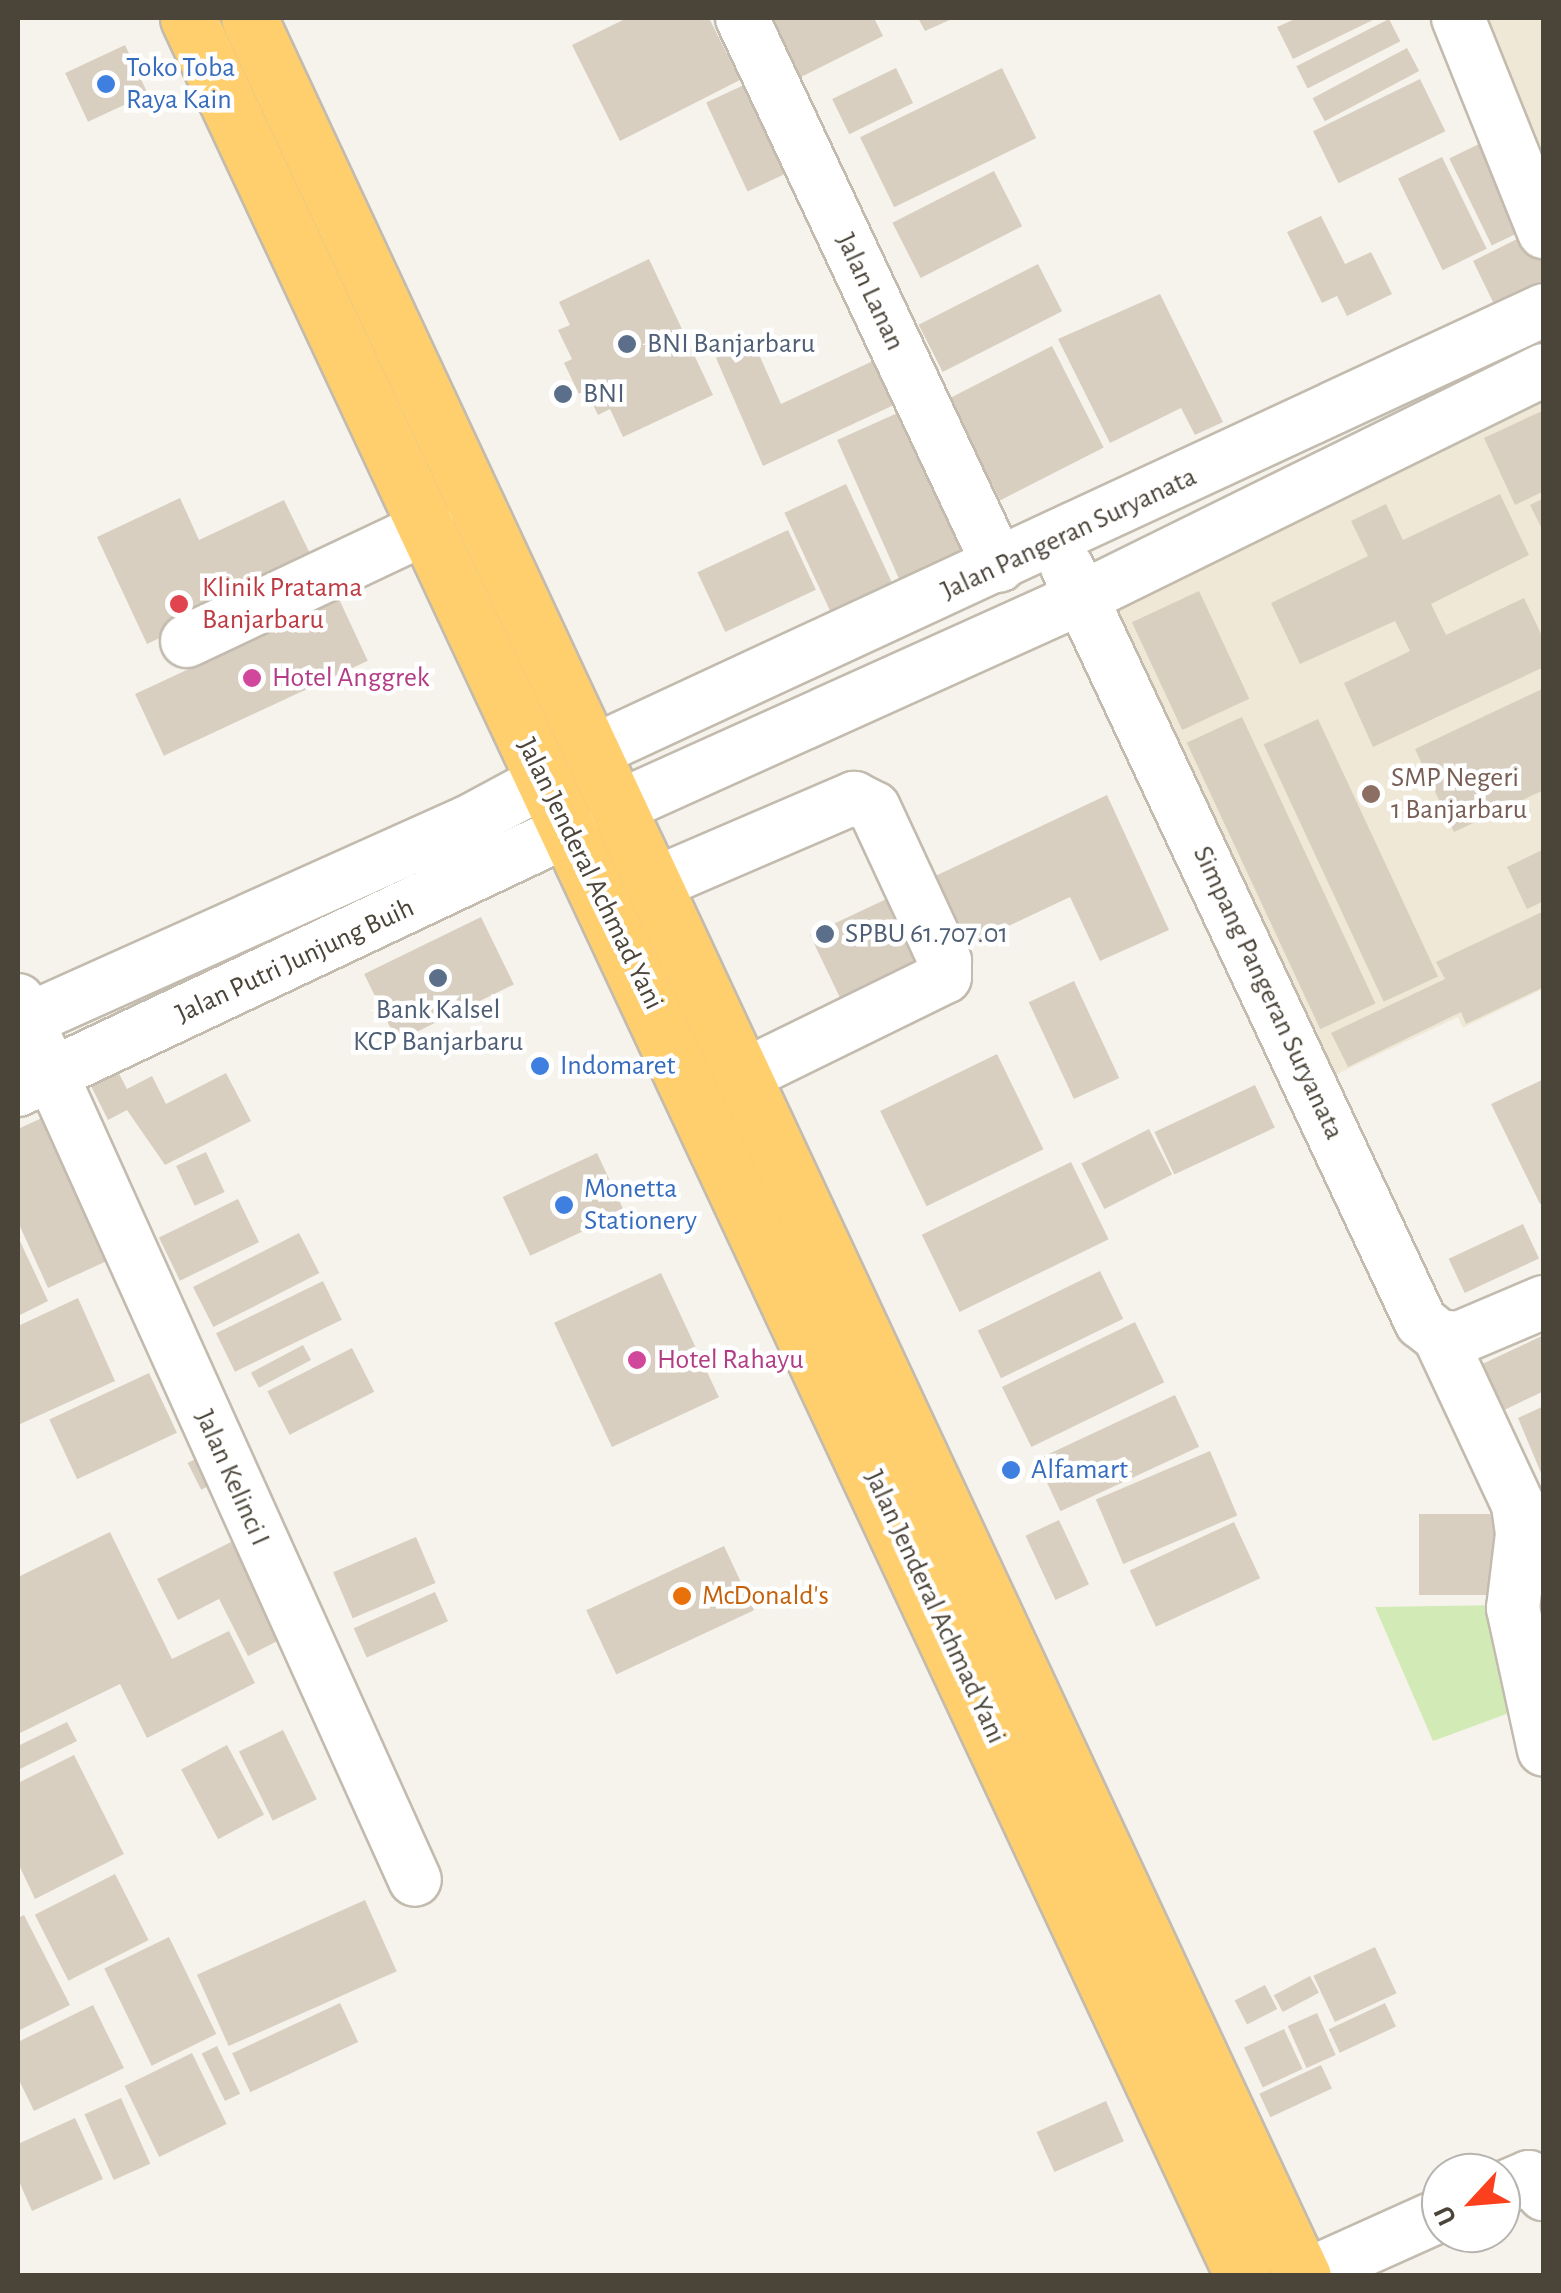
<!DOCTYPE html>
<html>
<head>
<meta charset="utf-8">
<style>
	body { margin:0 }
	#map { position:relative; width:1561px; height:2293px; overflow:hidden; background:#f6f3ec; font-family:"Alegreya Sans",sans-serif }
	div>[style] { position:absolute }
	[style*='--x'] { left:calc(var(--x)*1px); top:calc(var(--y)*1px); width:calc(var(--w)*1px); rotate:calc(var(--a)*1deg) }
	.education>* { inset:0; background:#efe8d6 }
	.green>* { inset:0; background:#d2eab5 }
	.building>* { inset:0; background:#d8cfc1; transform-origin:0 0 }
	.roads { filter:drop-shadow(2px 0 #c2bbae) drop-shadow(-2px 0 #c2bbae) drop-shadow(0 2px #c2bbae) drop-shadow(0 -2px #c2bbae) }
	.minor>* { height:52px; margin:-26px; padding:0 26px; transform-origin:26px; border-radius:26px; background:#fff }
	.highway>* { height:55px; margin:-27.5px; padding:0 27.5px; transform-origin:27.5px; border-radius:27.5px; background:#ffcf6e }
	.dots>* { width:28px; height:28px; translate:-50% -50%; box-sizing:border-box; border:5px solid #fff; border-radius:50% }
	span { translate:-50% -50%; white-space:nowrap; text-align:center; line-height:1.15; -webkit-text-stroke:9px #fff; paint-order:stroke }
	.shop-label { font-size:28px; color:#366cbe }
	.left { translate:0 -50%; text-align:left }
	.street-label { font-size:28px; color:#4b4439 }
	.service-label { font-size:28px; color:#4e5e75 }
	.health-label { font-size:28px; color:#be3a42 }
	.hotel-label { font-size:28px; color:#b23c85 }
	.education-label { font-size:28px; color:#785e54 }
	.food-label { font-size:28px; color:#c56008 }
	.frame { position:absolute; inset:0; border:20px solid #4b4439; pointer-events:none }
	.north { position:absolute; left:1421px; top:2153px; width:100px; height:100px; box-sizing:border-box; background:#fff; border:2px solid #b7b4b0; border-radius:50%; rotate:244deg; font-size:28px; font-weight:700; line-height:40px; text-align:center; color:#4b4439 }
	.north::after { content:''; display:block; margin:auto; width:35px; height:45px; background:#fc3f1d; clip-path:polygon(50% 0,100% 100%,50% 72%,0 100%) }
</style>
</head>
<body>
<div id="map">
	<div class="education">
		<i style="clip-path:polygon(1475px 18px,1543px 18px,1543px 167px)"></i>
		<i style="clip-path:polygon(1543px 394px,1543px 989px,1463px 1028px,1458px 1017px,1331px 1077px,1107px 599px)"></i>
	</div>
	<div class="green">
		<i style="clip-path:polygon(1502px 1605px,1520px 1709px,1433px 1741px,1375px 1607px)"></i>
	</div>
	<div class="building">
		<i style="clip-path:polygon(627px 18px,709px 18px,740px 80px,620px 141px,572px 45px)"></i>
		<i style="clip-path:polygon(771px 18px,874px 18px,883px 36px,801px 77px)"></i>
		<i style="clip-path:polygon(918px 18px,954px 18px,925px 31px)"></i>
		<i style="clip-path:polygon(1297px 18px,1377px 18px,1293px 59px,1277px 27px)"></i>
		<i style="left:1389px;top:19px;width:25px;height:104px;rotate:63deg"></i>
		<i style="left:125px;top:45px;width:54px;height:66px;rotate:65deg"></i>
		<i style="left:1407px;top:48px;width:26px;height:107px;rotate:62deg"></i>
		<i style="left:896px;top:68px;width:39px;height:71px;rotate:64deg"></i>
		<i style="left:1002px;top:68px;width:78px;height:158px;rotate:64deg"></i>
		<i style="left:1420px;top:79px;width:58px;height:119px;rotate:64deg"></i>
		<i style="left:746px;top:84px;width:98px;height:44px;rotate:65deg"></i>
		<i style="left:1487px;top:140px;width:97px;height:42px;rotate:64deg"></i>
		<i style="left:1442px;top:157px;width:102px;height:49px;rotate:64deg"></i>
		<i style="left:994px;top:171px;width:62px;height:114px;rotate:63deg"></i>
		<i style="clip-path:polygon(1321px 216px,1345px 264px,1371px 252px,1392px 294px,1347px 316px,1337px 296px,1322px 303px,1287px 232px)"></i>
		<i style="clip-path:polygon(1531px 232px,1544px 258px,1544px 280px,1494px 304px,1473px 261px)"></i>
		<i style="clip-path:polygon(649px 259px,713px 395px,623px 437px,610px 409px,598px 415px,586px 390px,579px 394px,564px 363px,572px 359px,558px 330px,570px 325px,559px 302px)"></i>
		<i style="left:1038px;top:264px;width:53px;height:134px;rotate:63deg"></i>
		<i style="clip-path:polygon(1160px 294px,1223px 422px,1195px 435px,1181px 408px,1110px 443px,1058px 339px)"></i>
		<i style="clip-path:polygon(753px 341px,781px 404px,875px 360px,896px 404px,763px 466px,716px 358px)"></i>
		<i style="left:1052px;top:346px;width:114px;height:116px;rotate:63deg"></i>
		<i style="clip-path:polygon(1544px 410px,1544px 491px,1515px 505px,1484px 438px)"></i>
		<i style="left:902px;top:411px;width:162px;height:71px;rotate:66deg"></i>
		<i style="left:846px;top:484px;width:115px;height:68px;rotate:65deg"></i>
		<i style="clip-path:polygon(1500px 494px,1529px 555px,1431px 604px,1446px 635px,1524px 598px,1544px 640px,1544px 667px,1373px 747px,1344px 683px,1410px 651px,1395px 621px,1300px 664px,1271px 603px,1368px 556px,1351px 521px,1386px 504px,1403px 540px)"></i>
		<i style="clip-path:polygon(180px 498px,199px 540px,284px 500px,315px 564px,147px 644px,97px 537px)"></i>
		<i style="clip-path:polygon(1544px 498px,1544px 533px,1530px 505px)"></i>
		<i style="left:788px;top:530px;width:66px;height:100px;rotate:65deg"></i>
		<i style="left:1199px;top:591px;width:119px;height:74px;rotate:65deg"></i>
		<i style="left:339px;top:599px;width:68px;height:225px;rotate:65deg"></i>
		<i style="clip-path:polygon(1544px 688px,1544px 790px,1454px 832px,1415px 749px)"></i>
		<i style="left:1242px;top:717px;width:316px;height:61px;rotate:65deg"></i>
		<i style="left:1318px;top:719px;width:284px;height:60px;rotate:65deg"></i>
		<i style="clip-path:polygon(1107px 795px,1169px 930px,1100px 961px,1070px 897px,843px 1004px,810px 935px)"></i>
		<i style="clip-path:polygon(1544px 849px,1544px 901px,1527px 909px,1507px 867px)"></i>
		<i style="clip-path:polygon(1544px 911px,1544px 987px,1466px 1024px,1461px 1012px,1348px 1067px,1331px 1033px,1445px 979px,1436px 962px)"></i>
		<i style="left:481px;top:917px;width:75px;height:130px;rotate:64deg"></i>
		<i style="left:1074px;top:981px;width:107px;height:50px;rotate:65deg"></i>
		<i style="left:997px;top:1054px;width:106px;height:130px;rotate:64deg"></i>
		<i style="clip-path:polygon(116px 1068px,127px 1089px,152px 1076px,166px 1104px,226px 1073px,251px 1121px,165px 1165px,127px 1110px,108px 1120px,89px 1082px)"></i>
		<i style="clip-path:polygon(1544px 1079px,1544px 1203px,1540px 1204px,1491px 1104px)"></i>
		<i style="left:1255px;top:1085px;width:47px;height:111px;rotate:65deg"></i>
		<i style="clip-path:polygon(44px 1117px,109px 1260px,48px 1288px,18px 1222px,18px 1129px)"></i>
		<i style="left:1149px;top:1129px;width:51px;height:76px;rotate:63deg"></i>
		<i style="left:206px;top:1152px;width:44px;height:33px;rotate:65deg"></i>
		<i style="left:597px;top:1153px;width:65px;height:104px;rotate:65deg"></i>
		<i style="left:1071px;top:1162px;width:86px;height:166px;rotate:64deg"></i>
		<i style="left:238px;top:1199px;width:48px;height:88px;rotate:64deg"></i>
		<i style="left:1523px;top:1224px;width:38px;height:82px;rotate:65deg"></i>
		<i style="left:299px;top:1233px;width:45px;height:119px;rotate:63deg"></i>
		<i style="clip-path:polygon(18px 1237px,48px 1301px,18px 1316px)"></i>
		<i style="left:1100px;top:1271px;width:53px;height:136px;rotate:64deg"></i>
		<i style="left:661px;top:1273px;width:137px;height:118px;rotate:65deg"></i>
		<i style="left:323px;top:1281px;width:43px;height:119px;rotate:64deg"></i>
		<i style="clip-path:polygon(78px 1298px,115px 1381px,18px 1425px,18px 1326px)"></i>
		<i style="left:1135px;top:1322px;width:67px;height:148px;rotate:64deg"></i>
		<i style="clip-path:polygon(1544px 1335px,1544px 1391px,1500px 1412px,1478px 1366px)"></i>
		<i style="left:303px;top:1345px;width:17px;height:59px;rotate:62deg"></i>
		<i style="left:352px;top:1348px;width:49px;height:95px;rotate:63deg"></i>
		<i style="left:149px;top:1373px;width:66px;height:110px;rotate:65deg"></i>
		<i style="left:1175px;top:1395px;width:57px;height:153px;rotate:65deg"></i>
		<i style="clip-path:polygon(1544px 1406px,1544px 1480px,1518px 1418px)"></i>
		<i style="left:1210px;top:1451px;width:70px;height:124px;rotate:67deg"></i>
		<i style="left:209px;top:1452px;width:30px;height:24px;rotate:63deg"></i>
		<i style="left:1502px;top:1514px;width:81px;height:83px;rotate:90deg"></i>
		<i style="left:1059px;top:1520px;width:71px;height:37px;rotate:65deg"></i>
		<i style="left:1234px;top:1522px;width:62px;height:115px;rotate:65deg"></i>
		<i style="clip-path:polygon(110px 1532px,172px 1659px,229px 1631px,255px 1683px,147px 1738px,120px 1684px,18px 1734px,18px 1577px)"></i>
		<i style="clip-path:polygon(245px 1535px,295px 1632px,248px 1656px,219px 1599px,178px 1620px,157px 1579px)"></i>
		<i style="left:416px;top:1537px;width:50px;height:90px;rotate:67deg"></i>
		<i style="left:724px;top:1546px;width:71px;height:152px;rotate:65deg"></i>
		<i style="left:435px;top:1592px;width:32px;height:89px;rotate:66deg"></i>
		<i style="clip-path:polygon(67px 1722px,77px 1741px,18px 1770px,18px 1746px)"></i>
		<i style="left:283px;top:1730px;width:77px;height:49px;rotate:64deg"></i>
		<i style="left:227px;top:1745px;width:79px;height:52px;rotate:62deg"></i>
		<i style="clip-path:polygon(74px 1755px,124px 1854px,35px 1899px,18px 1863px,18px 1783px)"></i>
		<i style="left:115px;top:1874px;width:74px;height:90px;rotate:63deg"></i>
		<i style="left:365px;top:1900px;width:78px;height:184px;rotate:66deg"></i>
		<i style="clip-path:polygon(24px 1915px,70px 2005px,18px 2031px,18px 1918px)"></i>
		<i style="left:169px;top:1937px;width:108px;height:72px;rotate:64deg"></i>
		<i style="left:1375px;top:1947px;width:51px;height:68px;rotate:65deg"></i>
		<i style="left:1310px;top:1976px;width:19px;height:41px;rotate:62deg"></i>
		<i style="left:1265px;top:1985px;width:27px;height:34px;rotate:63deg"></i>
		<i style="left:340px;top:2003px;width:43px;height:119px;rotate:65deg"></i>
		<i style="left:1385px;top:2003px;width:26px;height:62px;rotate:65deg"></i>
		<i style="clip-path:polygon(93px 2005px,124px 2068px,34px 2111px,18px 2078px,18px 2042px)"></i>
		<i style="left:1317px;top:2013px;width:46px;height:32px;rotate:66deg"></i>
		<i style="left:1284px;top:2029px;width:44px;height:44px;rotate:65deg"></i>
		<i style="left:217px;top:2046px;width:53px;height:17px;rotate:64deg"></i>
		<i style="left:192px;top:2053px;width:79px;height:75px;rotate:64deg"></i>
		<i style="left:1321px;top:2065px;width:26px;height:68px;rotate:65deg"></i>
		<i style="left:121px;top:2098px;width:72px;height:40px;rotate:66deg"></i>
		<i style="left:1106px;top:2101px;width:44px;height:76px;rotate:66deg"></i>
		<i style="clip-path:polygon(75px 2118px,103px 2179px,32px 2211px,18px 2179px,18px 2144px)"></i>
	</div>
	<div class="roads">
		<div class="minor">
			<i style="--x:742;--y:18;--w:605;--a:64.87"></i>
			<i style="--x:1458;--y:18;--w:231;--a:68.1"></i>
			<i style="--x:1067;--y:567;--w:834;--a:64.88"></i>
			<i style="--x:1421;--y:1322;--w:23;--a:38"></i>
			<i style="--x:1439;--y:1336;--w:20;--a:6"></i>
			<i style="--x:1459;--y:1338;--w:92;--a:-23"></i>
			<i style="--x:187;--y:641;--w:267;--a:-25.3"></i>
			<i style="--x:592;--y:752;--w:1050;--a:-24.9"></i>
			<i style="--x:618;--y:807;--w:510;--a:-24.3"></i>
			<i style="--x:1083;--y:597;--w:514;--a:-26.22"></i>
			<i style="--x:654;--y:884;--w:218;--a:-23.3"></i>
			<i style="--x:854;--y:798;--w:22;--a:27"></i>
			<i style="--x:874;--y:808;--w:169;--a:65.1"></i>
			<i style="--x:945;--y:961;--w:16;--a:90"></i>
			<i style="--x:945;--y:977;--w:223;--a:153.9"></i>
			<i style="--x:18;--y:1000;--w:965;--a:65.72"></i>
			<i style="--x:18;--y:1024;--w:493;--a:-24.2"></i>
			<i style="--x:468;--y:822;--w:86;--a:-28.3"></i>
			<i style="--x:18;--y:1090;--w:611;--a:-25.27"></i>
			<i style="--x:1439;--y:1336;--w:187;--a:64.9"></i>
			<i style="--x:1518;--y:1505;--w:29;--a:82"></i>
			<i style="--x:1522;--y:1534;--w:75;--a:96.9"></i>
			<i style="--x:1513;--y:1608;--w:145;--a:77.7"></i>
			<i style="--x:1501;--y:2189;--w:30;--a:-23"></i>
			<i style="--x:1529;--y:2177;--w:23;--a:49"></i>
			<i style="--x:1305;--y:2276;--w:149;--a:-24.2"></i>
		</div>
		<div class="highway">
			<i style="--x:188;--y:18;--w:2492;--a:64.96"></i>
			<i style="--x:249;--y:18;--w:2492;--a:64.98"></i>
		</div>
	</div>
	<div class="dots">
		<i style="left:106px;top:84px;background:#3f7fe0"></i>
		<i style="left:627px;top:344px;background:#5c6f8a"></i>
		<i style="left:563px;top:394px;background:#5c6f8a"></i>
		<i style="left:179px;top:604px;background:#e0444e"></i>
		<i style="left:252px;top:678px;background:#d1479c"></i>
		<i style="left:1371px;top:794px;background:#8d6e63"></i>
		<i style="left:825px;top:934px;background:#5c6f8a"></i>
		<i style="left:438px;top:978px;background:#5c6f8a"></i>
		<i style="left:540px;top:1066px;background:#3f7fe0"></i>
		<i style="left:564px;top:1205px;background:#3f7fe0"></i>
		<i style="left:637px;top:1360px;background:#d1479c"></i>
		<i style="left:1011px;top:1470px;background:#3f7fe0"></i>
		<i style="left:682px;top:1596px;background:#e8710a"></i>
	</div>
	<div class="shop-label">
		<span class="left" style="left:126px;top:84px">Toko Toba<br>Raya Kain</span>
		<span class="left" style="left:560px;top:1066px">Indomaret</span>
		<span class="left" style="left:584px;top:1205px">Monetta<br>Stationery</span>
		<span class="left" style="left:1031px;top:1470px">Alfamart</span>
	</div>
	<div class="street-label">
		<span style="left:870px;top:292px;rotate:65deg">Jalan Lanan</span>
		<span style="left:1069px;top:534px;rotate:-25deg">Jalan Pangeran Suryanata</span>
		<span style="left:590px;top:874px;rotate:64deg">Jalan Jenderal Achmad Yani</span>
		<span style="left:295px;top:961px;rotate:-25deg">Jalan Putri Junjung Buih</span>
		<span style="left:1268px;top:993px;rotate:65deg">Simpang Pangeran Suryanata</span>
		<span style="left:232px;top:1478px;rotate:66deg">Jalan Kelinci I</span>
		<span style="left:935px;top:1607px;rotate:65deg">Jalan Jenderal Achmad Yani</span>
	</div>
	<div class="service-label">
		<span class="left" style="left:647px;top:344px">BNI Banjarbaru</span>
		<span class="left" style="left:583px;top:394px">BNI</span>
		<span class="left" style="left:845px;top:934px">SPBU 61.707.01</span>
		<span style="left:438px;top:1026px">Bank Kalsel<br>KCP Banjarbaru</span>
	</div>
	<div class="health-label">
		<span class="left" style="left:202px;top:604px">Klinik Pratama<br>Banjarbaru</span>
	</div>
	<div class="hotel-label">
		<span class="left" style="left:272px;top:678px">Hotel Anggrek</span>
		<span class="left" style="left:657px;top:1360px">Hotel Rahayu</span>
	</div>
	<div class="education-label">
		<span class="left" style="left:1391px;top:794px">SMP Negeri<br>1 Banjarbaru</span>
	</div>
	<div class="food-label">
		<span class="left" style="left:702px;top:1596px">McDonald's</span>
	</div>
	<div class="frame"></div>
	<div class="north">U</div>
</div>
</body>
</html>
